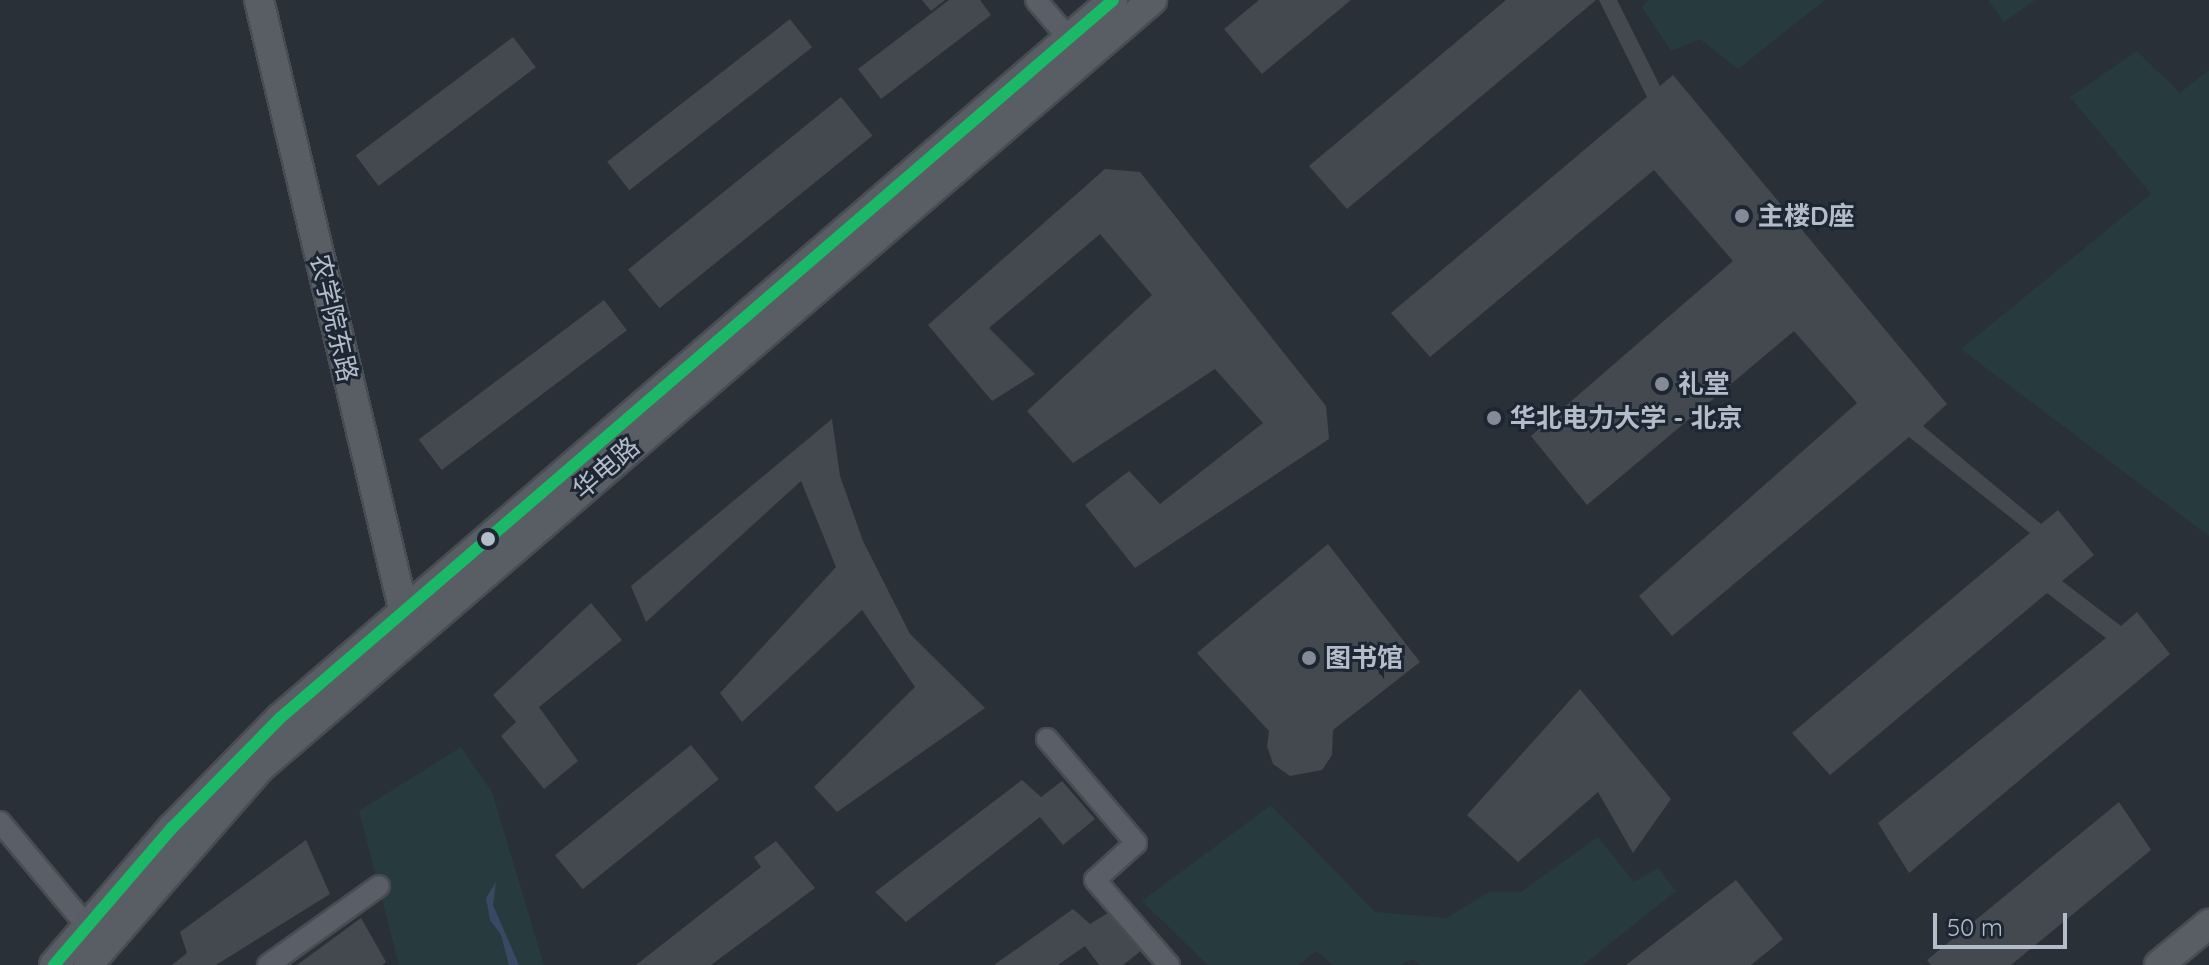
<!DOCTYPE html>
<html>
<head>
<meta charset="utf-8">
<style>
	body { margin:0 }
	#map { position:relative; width:2209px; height:965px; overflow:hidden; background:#2a3038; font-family:Quicksand,"Noto Sans SC",sans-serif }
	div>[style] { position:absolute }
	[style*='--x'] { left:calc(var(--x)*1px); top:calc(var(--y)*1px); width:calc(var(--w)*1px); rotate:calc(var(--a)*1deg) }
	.green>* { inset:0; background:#273a3e }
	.water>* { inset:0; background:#384963 }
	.building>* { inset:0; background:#444950; transform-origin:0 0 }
	.roads { filter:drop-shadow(2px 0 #484c53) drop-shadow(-2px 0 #484c53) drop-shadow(0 2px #484c53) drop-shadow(0 -2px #484c53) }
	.street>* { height:20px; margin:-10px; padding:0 10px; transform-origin:10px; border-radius:10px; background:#5a5e66 }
	.secondary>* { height:28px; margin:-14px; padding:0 14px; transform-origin:14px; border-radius:14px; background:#595d64 }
	.bus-1>* { height:12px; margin:-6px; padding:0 6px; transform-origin:6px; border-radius:6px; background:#1ab867 }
	.dots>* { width:22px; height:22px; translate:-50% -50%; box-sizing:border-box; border:4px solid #1d2633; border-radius:50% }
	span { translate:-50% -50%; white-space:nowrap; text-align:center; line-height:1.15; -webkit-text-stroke:6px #1d2633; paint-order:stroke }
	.poi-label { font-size:26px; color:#b4bcc9; font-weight:700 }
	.left { translate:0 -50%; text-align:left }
	.street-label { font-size:26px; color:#b4bcc9 }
	.scale { position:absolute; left:1933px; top:913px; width:134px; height:36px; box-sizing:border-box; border:4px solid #b4bcc9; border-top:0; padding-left:10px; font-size:24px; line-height:28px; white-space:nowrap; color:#b4bcc9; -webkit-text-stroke:6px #1d2633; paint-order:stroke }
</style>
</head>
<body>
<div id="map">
	<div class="green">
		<i style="clip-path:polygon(1649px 0,1825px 0,1738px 69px,1700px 39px,1671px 51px,1642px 7px)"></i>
		<i style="clip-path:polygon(1988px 0,2035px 0,2004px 22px)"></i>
		<i style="clip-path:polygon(2137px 51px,2180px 93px,2209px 70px,2209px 536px,1961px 349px,2151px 194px,2070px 97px)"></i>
		<i style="clip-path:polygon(461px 747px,492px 792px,544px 965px,399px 965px,359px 811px)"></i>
		<i style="clip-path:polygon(1271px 805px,1375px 912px,1447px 918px,1489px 892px,1521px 892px,1598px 837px,1634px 882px,1658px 868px,1676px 891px,1583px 965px,1420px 965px,1412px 959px,1400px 965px,1333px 965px,1316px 951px,1298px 965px,1208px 965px,1142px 901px)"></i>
	</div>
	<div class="water">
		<i style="clip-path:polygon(496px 882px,493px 905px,519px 965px,509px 965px,501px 935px,490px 920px,486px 898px)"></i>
	</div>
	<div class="building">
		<i style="clip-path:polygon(922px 0,945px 0,931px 11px)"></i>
		<i style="clip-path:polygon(949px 0,980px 0,991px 15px,881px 99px,858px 69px)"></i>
		<i style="clip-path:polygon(1259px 0,1351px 0,1262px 74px,1224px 29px)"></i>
		<i style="clip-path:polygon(1506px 0,1596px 0,1347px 209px,1309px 166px)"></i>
		<i style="clip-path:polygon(1599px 0,1617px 0,1660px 86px,1673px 75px,1947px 404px,1923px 426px,2041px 524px,2058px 510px,2094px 555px,2062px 581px,2121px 626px,2137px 612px,2170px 654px,1909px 873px,1878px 823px,2106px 638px,2047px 593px,1830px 775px,1792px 733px,2030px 533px,1909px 437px,1672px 636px,1639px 596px,1857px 403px,1794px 331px,1587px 505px,1531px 436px,1733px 261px,1654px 170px,1430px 357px,1391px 313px,1647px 97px)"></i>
		<i style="left:790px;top:19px;width:36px;height:232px;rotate:52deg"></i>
		<i style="left:513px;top:37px;width:38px;height:197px;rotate:53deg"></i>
		<i style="left:841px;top:97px;width:50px;height:274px;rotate:51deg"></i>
		<i style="clip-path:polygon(1105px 169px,1140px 172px,1326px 406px,1329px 439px,1135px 568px,1085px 505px,1129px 471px,1160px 504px,1263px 423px,1215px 369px,1073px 463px,1027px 411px,1152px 295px,1100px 234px,989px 328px,1035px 374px,992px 401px,928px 325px)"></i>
		<i style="left:604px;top:300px;width:38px;height:232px;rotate:53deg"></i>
		<i style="clip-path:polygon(832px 419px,840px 476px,863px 541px,910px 634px,985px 708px,837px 812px,814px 787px,915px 687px,862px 610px,742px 722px,720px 693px,836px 567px,801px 481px,646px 622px,631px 586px)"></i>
		<i style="clip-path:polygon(1328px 544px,1420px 662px,1333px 730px,1332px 755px,1322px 770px,1290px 776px,1273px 764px,1267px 746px,1269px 731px,1197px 653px)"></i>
		<i style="clip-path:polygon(591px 603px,622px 640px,539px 707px,578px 761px,544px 789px,501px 736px,516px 722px,493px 695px)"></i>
		<i style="clip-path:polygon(1580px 689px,1671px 799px,1633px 853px,1598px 792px,1518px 862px,1467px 815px)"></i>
		<i style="left:691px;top:745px;width:44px;height:175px;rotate:51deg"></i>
		<i style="clip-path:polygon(1022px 780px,1041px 797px,1062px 781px,1095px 819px,1063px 845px,1040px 817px,906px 922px,875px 892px)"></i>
		<i style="clip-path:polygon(2119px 802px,2151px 850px,2011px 965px,1931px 965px,1927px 960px)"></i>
		<i style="clip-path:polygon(306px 840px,330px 894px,216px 965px,172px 965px,187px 953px,180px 932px)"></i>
		<i style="clip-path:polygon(776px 841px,815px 888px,711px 965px,636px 965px,761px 867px,754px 857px)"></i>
		<i style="clip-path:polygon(1736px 880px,1783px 939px,1751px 965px,1626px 965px)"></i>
		<i style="clip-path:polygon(1116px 908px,1146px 947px,1123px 965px,1099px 965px,1085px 946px,1058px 965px,994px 965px,1073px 909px,1090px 924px)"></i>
		<i style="clip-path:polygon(361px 918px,386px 962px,382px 965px,297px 965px)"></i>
	</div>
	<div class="roads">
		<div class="street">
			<i style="--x:1036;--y:0;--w:65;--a:49.4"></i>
			<i style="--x:1047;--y:739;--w:137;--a:49.4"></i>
			<i style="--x:1136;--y:843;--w:55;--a:137.9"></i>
			<i style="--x:1095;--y:880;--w:113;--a:49"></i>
			<i style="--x:0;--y:822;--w:136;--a:50.1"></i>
			<i style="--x:268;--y:965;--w:136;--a:-35.4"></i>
		</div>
		<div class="secondary">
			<i style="--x:259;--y:0;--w:642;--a:76.68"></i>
			<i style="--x:54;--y:965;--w:181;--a:-49.3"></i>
			<i style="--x:172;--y:828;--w:153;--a:-45.5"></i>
			<i style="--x:279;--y:719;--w:1101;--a:-40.76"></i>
			<i style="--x:88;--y:965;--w:263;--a:-48.9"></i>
			<i style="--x:261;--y:767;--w:1176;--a:-40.72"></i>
			<i style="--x:2159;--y:965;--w:65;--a:-39.4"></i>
		</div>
	</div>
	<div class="bus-1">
		<i style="--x:54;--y:965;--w:181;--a:-49.3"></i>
		<i style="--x:172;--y:828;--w:153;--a:-45.5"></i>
		<i style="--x:279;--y:719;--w:1101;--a:-40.76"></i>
	</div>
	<div class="dots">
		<i style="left:1742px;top:216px;background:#848b96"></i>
		<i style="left:1662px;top:384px;background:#848b96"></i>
		<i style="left:1494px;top:418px;background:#848b96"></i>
		<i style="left:488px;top:539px;background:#b4bcc9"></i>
		<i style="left:1309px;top:658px;background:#848b96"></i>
	</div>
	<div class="poi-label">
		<span class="left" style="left:1758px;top:216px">主楼D座</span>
		<span class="left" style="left:1678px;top:384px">礼堂</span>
		<span class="left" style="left:1510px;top:418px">华北电力大学 - 北京</span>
		<span class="left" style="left:1325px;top:658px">图书馆</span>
	</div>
	<div class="street-label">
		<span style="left:334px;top:318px;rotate:77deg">农学院东路</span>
		<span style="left:606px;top:468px;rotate:-41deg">华电路</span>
	</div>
	<div class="scale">50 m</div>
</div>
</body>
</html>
